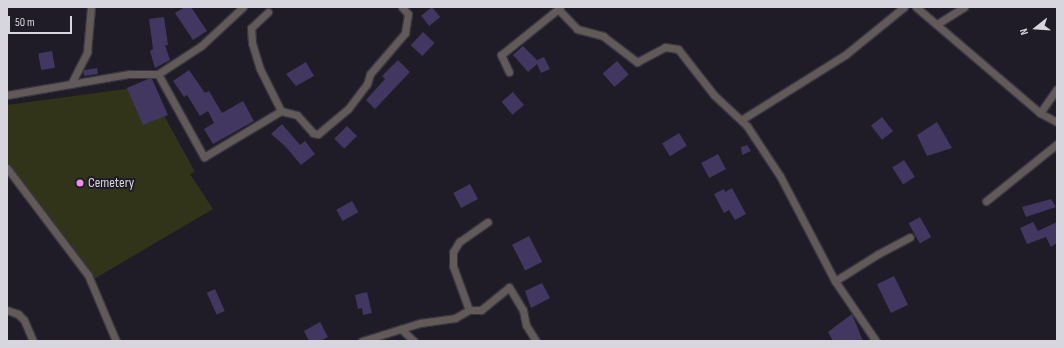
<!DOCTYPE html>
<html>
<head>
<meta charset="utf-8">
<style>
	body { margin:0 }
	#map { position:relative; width:1064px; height:348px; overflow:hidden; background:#1f1c28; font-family:"Sofia Sans Condensed",sans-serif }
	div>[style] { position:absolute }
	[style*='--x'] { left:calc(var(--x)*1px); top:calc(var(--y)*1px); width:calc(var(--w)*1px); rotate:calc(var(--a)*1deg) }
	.green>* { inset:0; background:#313419 }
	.building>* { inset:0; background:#413760; transform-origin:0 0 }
	.roads { filter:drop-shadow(1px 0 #393641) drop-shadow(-1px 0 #393641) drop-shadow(0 1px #393641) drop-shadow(0 -1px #393641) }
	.street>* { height:7px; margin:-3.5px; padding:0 3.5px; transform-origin:3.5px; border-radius:3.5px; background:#625a59 }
	.dots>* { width:11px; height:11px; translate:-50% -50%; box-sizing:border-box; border:2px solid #1f1c28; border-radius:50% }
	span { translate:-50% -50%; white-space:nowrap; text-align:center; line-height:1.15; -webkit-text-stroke:4px #1f1c28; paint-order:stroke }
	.poi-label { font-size:14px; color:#d7d6de }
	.left { translate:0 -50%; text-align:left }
	.frame { position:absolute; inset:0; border:8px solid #d7d6de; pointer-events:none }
	.north { position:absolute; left:1016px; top:8px; width:40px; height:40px; -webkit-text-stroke:3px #1f1c28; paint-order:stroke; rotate:253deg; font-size:11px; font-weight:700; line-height:16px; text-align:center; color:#d7d6de }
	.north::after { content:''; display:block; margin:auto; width:14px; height:18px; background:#d7d6de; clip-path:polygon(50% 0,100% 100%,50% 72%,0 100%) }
	.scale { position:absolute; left:8px; top:16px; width:64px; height:18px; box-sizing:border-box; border:2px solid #d7d6de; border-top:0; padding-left:5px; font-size:12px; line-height:14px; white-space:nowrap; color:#d7d6de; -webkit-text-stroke:3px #1f1c28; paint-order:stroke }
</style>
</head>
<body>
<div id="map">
	<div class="green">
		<i style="clip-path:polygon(148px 86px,195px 172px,190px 174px,213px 209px,94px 279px,7px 164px,7px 105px)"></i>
	</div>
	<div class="building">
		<i style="clip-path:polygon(185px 7px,191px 7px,207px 31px,193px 40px,175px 13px)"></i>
		<i style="left:432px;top:7px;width:13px;height:14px;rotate:51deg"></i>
		<i style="clip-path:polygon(164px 17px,168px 45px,165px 45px,170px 60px,155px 68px,150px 51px,153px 49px,149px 19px)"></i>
		<i style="left:423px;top:32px;width:16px;height:18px;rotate:43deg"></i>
		<i style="clip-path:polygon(523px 46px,537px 60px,544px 57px,550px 69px,541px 73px,537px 64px,528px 72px,513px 55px)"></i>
		<i style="left:52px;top:51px;width:17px;height:14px;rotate:80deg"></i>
		<i style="clip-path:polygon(398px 60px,410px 72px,375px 109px,366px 100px,385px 79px,382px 76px)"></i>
		<i style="left:617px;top:61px;width:18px;height:19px;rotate:49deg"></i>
		<i style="clip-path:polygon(306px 62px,314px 76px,296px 86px,286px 74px)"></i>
		<i style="left:97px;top:68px;width:6px;height:14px;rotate:81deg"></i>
		<i style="clip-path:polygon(189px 70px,205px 93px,209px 91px,222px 113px,243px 101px,254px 121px,213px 144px,204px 129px,214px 123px,208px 111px,200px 116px,187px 95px,184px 97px,173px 81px)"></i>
		<i style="clip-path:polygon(148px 79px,152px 79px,168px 115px,143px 125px,127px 88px)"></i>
		<i style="left:513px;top:92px;width:17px;height:15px;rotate:50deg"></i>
		<i style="left:882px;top:117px;width:18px;height:14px;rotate:52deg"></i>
		<i style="clip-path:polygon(937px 122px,952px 148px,927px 156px,917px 135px)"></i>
		<i style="clip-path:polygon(282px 124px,300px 145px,305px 141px,315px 154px,301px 165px,285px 146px,271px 134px)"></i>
		<i style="left:347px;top:126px;width:14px;height:18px;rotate:45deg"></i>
		<i style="left:679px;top:133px;width:15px;height:20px;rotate:58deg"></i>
		<i style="clip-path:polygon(747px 145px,751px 151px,742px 155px,741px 147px)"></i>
		<i style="left:718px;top:154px;width:17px;height:19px;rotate:62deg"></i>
		<i style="left:904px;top:160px;width:20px;height:14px;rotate:57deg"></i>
		<i style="left:470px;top:184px;width:17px;height:19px;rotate:62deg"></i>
		<i style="clip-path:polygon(732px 188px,746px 214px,735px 220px,729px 210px,724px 213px,714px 194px,724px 189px,725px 192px)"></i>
		<i style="clip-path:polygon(1051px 199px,1056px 207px,1026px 217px,1022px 207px)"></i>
		<i style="left:352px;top:201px;width:13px;height:18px;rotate:61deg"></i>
		<i style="left:920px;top:217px;width:23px;height:13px;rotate:61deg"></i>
		<i style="clip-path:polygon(1033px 222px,1038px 231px,1057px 222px,1057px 243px,1051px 247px,1046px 237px,1027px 244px,1020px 228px)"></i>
		<i style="left:529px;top:236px;width:29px;height:19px;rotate:63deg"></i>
		<i style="left:894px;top:276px;width:32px;height:19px;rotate:64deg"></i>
		<i style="clip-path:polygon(542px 283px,550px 298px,531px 308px,525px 291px)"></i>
		<i style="left:215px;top:289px;width:24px;height:9px;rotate:66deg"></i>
		<i style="clip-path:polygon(367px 292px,372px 313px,363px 315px,362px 308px,358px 309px,355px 295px)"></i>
		<i style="clip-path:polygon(852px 314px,863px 341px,833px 341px,828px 332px)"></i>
		<i style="clip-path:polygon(320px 322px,328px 337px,320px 341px,309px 341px,304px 331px)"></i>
	</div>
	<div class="roads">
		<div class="street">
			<i style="--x:560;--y:7;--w:3;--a:135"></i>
			<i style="--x:558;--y:9;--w:28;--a:46"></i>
			<i style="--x:577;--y:29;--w:27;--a:15"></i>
			<i style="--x:603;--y:36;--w:43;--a:37.4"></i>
			<i style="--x:637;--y:62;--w:32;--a:-28"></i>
			<i style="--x:665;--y:47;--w:13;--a:9"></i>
			<i style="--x:678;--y:49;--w:58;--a:52"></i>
			<i style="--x:714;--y:95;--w:45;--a:43.2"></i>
			<i style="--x:747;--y:126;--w:60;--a:56.6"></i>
			<i style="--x:780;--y:176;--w:119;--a:62.4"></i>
			<i style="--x:835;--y:281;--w:73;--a:55.7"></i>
			<i style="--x:916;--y:7;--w:163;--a:40.5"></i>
			<i style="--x:1040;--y:113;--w:19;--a:28"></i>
			<i style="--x:268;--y:12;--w:23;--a:137"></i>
			<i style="--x:251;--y:28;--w:15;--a:86"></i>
			<i style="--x:252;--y:43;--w:27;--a:73"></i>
			<i style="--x:260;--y:69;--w:47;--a:63.4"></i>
			<i style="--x:937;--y:24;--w:32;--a:-32"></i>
			<i style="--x:509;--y:72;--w:19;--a:-115"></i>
			<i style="--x:501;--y:55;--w:73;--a:-38.9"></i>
			<i style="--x:158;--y:74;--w:95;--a:61"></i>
			<i style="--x:204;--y:157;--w:90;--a:-30.9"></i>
			<i style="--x:281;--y:111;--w:16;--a:14"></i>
			<i style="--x:297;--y:115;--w:24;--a:48"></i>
			<i style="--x:313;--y:133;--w:5;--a:11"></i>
			<i style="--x:318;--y:134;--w:39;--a:-40"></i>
			<i style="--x:348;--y:109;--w:31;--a:-53"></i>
			<i style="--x:367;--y:84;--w:10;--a:-73"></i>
			<i style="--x:370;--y:74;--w:54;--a:-49.5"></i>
			<i style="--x:405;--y:33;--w:19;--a:-81"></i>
			<i style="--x:408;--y:14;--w:9;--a:-131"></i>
			<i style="--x:71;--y:84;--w:36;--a:-63"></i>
			<i style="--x:87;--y:52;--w:45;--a:-84.9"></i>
			<i style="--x:7;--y:95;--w:124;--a:-9.8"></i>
			<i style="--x:129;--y:74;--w:29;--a:0"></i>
			<i style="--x:158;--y:74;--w:51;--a:-33.1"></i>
			<i style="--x:201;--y:46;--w:57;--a:-42.9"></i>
			<i style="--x:1040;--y:113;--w:29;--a:-55"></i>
			<i style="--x:741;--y:120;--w:123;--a:-32"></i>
			<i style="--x:845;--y:55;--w:76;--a:-39.1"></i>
			<i style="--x:7;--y:168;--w:134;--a:52.9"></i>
			<i style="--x:88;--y:275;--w:72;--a:67"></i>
			<i style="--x:986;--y:201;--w:91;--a:-38.8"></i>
			<i style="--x:835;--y:281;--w:51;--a:-32.1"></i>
			<i style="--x:878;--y:254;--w:36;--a:-28"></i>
			<i style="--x:7;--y:310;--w:12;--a:20"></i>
			<i style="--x:18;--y:314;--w:8;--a:45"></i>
			<i style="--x:24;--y:320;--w:23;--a:67"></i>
			<i style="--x:469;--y:310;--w:12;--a:0"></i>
			<i style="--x:481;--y:310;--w:36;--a:-39"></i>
			<i style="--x:509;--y:287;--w:27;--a:59"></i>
			<i style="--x:523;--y:310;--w:15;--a:79"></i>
			<i style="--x:526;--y:325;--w:19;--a:58"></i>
			<i style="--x:401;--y:329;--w:18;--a:43"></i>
			<i style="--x:362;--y:341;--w:61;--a:-17.2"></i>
			<i style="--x:420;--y:323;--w:35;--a:-8"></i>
			<i style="--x:455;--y:318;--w:16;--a:-30"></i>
			<i style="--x:469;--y:310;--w:47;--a:-110"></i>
			<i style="--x:453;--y:266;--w:14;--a:-90"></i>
			<i style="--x:453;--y:252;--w:12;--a:-59"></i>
			<i style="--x:459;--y:242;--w:35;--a:-35"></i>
		</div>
	</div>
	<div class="dots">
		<i style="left:80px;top:183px;background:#f589ef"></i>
	</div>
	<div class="poi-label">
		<span class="left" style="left:88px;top:183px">Cemetery</span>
	</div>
	<div class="frame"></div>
	<div class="north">N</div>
	<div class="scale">50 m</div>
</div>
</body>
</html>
